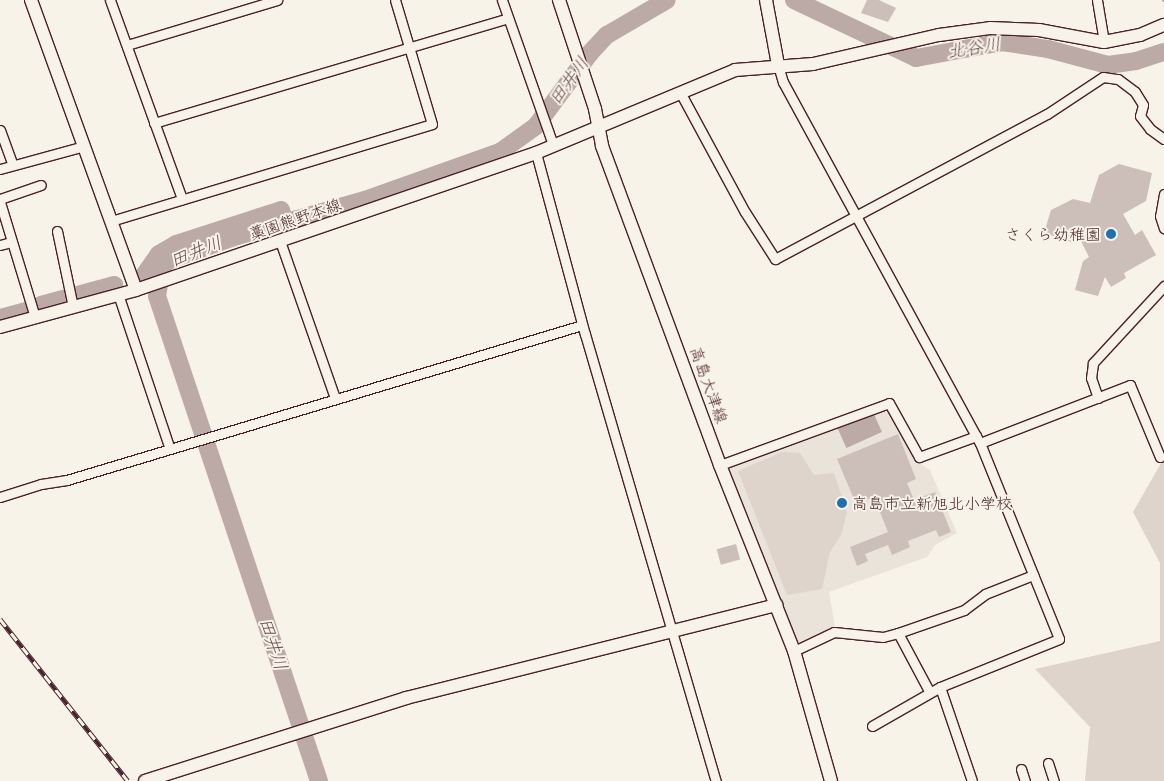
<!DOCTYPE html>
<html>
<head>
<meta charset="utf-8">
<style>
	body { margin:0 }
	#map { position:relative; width:1164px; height:781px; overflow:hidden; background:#f7f3e8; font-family:"Patrick Hand","Klee One",sans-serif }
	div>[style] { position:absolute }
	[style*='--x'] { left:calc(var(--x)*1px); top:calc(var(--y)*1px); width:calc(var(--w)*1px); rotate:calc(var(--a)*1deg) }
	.built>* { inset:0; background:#eae3da }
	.green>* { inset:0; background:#ded4cc }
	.water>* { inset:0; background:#bcaaa7; transform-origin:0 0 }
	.stream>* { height:3px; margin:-1.5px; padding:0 1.5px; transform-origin:1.5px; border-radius:1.5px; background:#bcaaa7 }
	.river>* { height:18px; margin:-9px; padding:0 9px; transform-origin:9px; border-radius:9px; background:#bcaaa7 }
	.building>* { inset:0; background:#ccbfb9; transform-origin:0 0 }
	.roads { filter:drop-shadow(1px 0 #4a1f2b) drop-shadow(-1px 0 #4a1f2b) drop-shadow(0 1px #4a1f2b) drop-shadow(0 -1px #4a1f2b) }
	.street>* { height:9px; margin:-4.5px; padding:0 4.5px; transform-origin:4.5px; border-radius:4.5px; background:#f7f3e8 }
	.secondary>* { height:12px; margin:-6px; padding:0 6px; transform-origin:6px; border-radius:6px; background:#f7f3e8 }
	.rail>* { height:5px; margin-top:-2.5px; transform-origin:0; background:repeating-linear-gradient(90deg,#f7f3e8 0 9px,#4a1f2b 0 18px); box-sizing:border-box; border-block:1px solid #4a1f2b }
	.dots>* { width:14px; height:14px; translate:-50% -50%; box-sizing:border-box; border:2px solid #f7f3e8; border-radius:50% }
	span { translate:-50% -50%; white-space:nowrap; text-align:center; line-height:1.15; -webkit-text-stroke:4px #f7f3e8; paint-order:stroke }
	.street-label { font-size:16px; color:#4a1f2b }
	.poi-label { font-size:16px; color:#4a1f2b }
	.right { translate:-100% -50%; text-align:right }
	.left { translate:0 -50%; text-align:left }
	.water-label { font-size:18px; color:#6c4950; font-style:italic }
</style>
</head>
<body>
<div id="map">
	<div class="built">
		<i style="clip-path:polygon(876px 410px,891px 413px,917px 462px,930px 470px,957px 533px,935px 545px,927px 557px,829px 592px,835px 627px,797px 644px,728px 470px,734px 465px)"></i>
	</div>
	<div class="green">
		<i style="clip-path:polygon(782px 452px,800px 453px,814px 475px,834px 473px,847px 513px,841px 535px,830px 552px,822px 589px,787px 595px,738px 471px)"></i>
		<i style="clip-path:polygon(1164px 458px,1164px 781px,1085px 781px,1090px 727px,1035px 669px,1160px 641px,1160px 563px,1133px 512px)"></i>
	</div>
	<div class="water">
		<i style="left:873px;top:412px;width:22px;height:39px;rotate:66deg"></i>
	</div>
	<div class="stream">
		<i style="--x:1163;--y:0;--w:1;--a:0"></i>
	</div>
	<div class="river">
		<i style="--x:794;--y:0;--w:135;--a:25.4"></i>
		<i style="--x:916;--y:58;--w:87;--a:-10.5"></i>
		<i style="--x:1002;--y:42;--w:47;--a:8.7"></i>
		<i style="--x:1048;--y:49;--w:62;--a:14.9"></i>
		<i style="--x:1108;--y:65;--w:28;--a:-8"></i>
		<i style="--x:1136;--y:61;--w:29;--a:-18"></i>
		<i style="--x:145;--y:274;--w:24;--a:-55"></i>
		<i style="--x:159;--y:254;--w:20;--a:-30"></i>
		<i style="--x:176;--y:244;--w:110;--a:-17.9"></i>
		<i style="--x:281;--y:210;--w:14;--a:73"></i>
		<i style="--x:41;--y:305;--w:76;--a:-15.3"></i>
		<i style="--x:0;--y:318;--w:30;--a:-15"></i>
		<i style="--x:319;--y:781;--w:511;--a:-108.47"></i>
		<i style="--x:157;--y:296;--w:29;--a:-80"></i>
		<i style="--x:162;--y:267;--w:10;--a:-45"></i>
		<i style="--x:169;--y:260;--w:72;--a:-19.4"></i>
		<i style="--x:237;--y:236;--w:133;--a:-15.7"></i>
		<i style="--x:365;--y:200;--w:143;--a:-19.6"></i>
		<i style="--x:500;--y:152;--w:44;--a:-35.8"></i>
		<i style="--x:536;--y:126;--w:91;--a:-53.5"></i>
		<i style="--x:590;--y:53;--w:25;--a:-47"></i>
		<i style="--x:607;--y:35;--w:69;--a:-30.3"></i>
	</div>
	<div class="building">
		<i style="clip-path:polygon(867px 0,879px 0,896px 8px,888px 22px,861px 13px)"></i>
		<i style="clip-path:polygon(1119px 164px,1152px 173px,1146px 201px,1123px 214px,1135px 235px,1142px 230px,1156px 255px,1124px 273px,1126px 278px,1111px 287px,1105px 277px,1098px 296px,1075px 290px,1083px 261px,1089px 257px,1079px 237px,1071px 242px,1044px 233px,1051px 210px,1073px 199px,1090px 203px,1099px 175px)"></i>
		<i style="clip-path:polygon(898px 434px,916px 479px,907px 483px,914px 500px,935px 492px,951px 532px,939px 537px,936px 530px,908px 541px,910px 547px,892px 555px,888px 545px,865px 554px,868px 561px,857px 566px,850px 547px,888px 532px,874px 497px,856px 504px,837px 459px)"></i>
		<i style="left:736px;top:544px;width:16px;height:20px;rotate:75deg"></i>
	</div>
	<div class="roads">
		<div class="street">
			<i style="--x:110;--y:0;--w:212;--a:70.1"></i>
			<i style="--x:502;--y:0;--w:154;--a:70.6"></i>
			<i style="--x:1097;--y:0;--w:43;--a:80.5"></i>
			<i style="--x:127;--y:45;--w:157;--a:-16.7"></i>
			<i style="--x:778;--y:65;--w:18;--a:74"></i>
			<i style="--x:783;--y:82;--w:411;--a:61.4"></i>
			<i style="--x:980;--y:443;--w:211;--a:68"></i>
			<i style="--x:1059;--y:639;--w:128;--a:158"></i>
			<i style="--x:940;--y:687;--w:99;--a:71.2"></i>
			<i style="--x:680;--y:92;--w:136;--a:61.6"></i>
			<i style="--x:745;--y:212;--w:56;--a:57.4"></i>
			<i style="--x:775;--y:259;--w:308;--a:-28.1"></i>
			<i style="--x:1047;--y:114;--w:67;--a:-33.5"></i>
			<i style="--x:1103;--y:77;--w:15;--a:8"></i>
			<i style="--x:1118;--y:79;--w:21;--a:37"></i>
			<i style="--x:1135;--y:92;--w:15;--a:58"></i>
			<i style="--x:1143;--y:105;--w:11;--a:105"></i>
			<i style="--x:1140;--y:116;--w:16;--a:52"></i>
			<i style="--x:1150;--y:129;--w:17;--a:36"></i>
			<i style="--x:154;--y:123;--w:369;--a:-16.5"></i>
			<i style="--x:0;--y:130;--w:37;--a:70"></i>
			<i style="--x:536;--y:153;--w:188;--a:74.9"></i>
			<i style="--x:585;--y:334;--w:466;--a:73.7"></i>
			<i style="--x:0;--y:169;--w:87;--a:-15.3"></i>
			<i style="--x:1164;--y:194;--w:22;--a:100"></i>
			<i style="--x:1160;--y:216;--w:13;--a:72"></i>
			<i style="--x:0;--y:199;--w:43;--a:-18.9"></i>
			<i style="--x:0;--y:202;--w:120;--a:73.1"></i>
			<i style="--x:111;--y:221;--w:335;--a:-16.8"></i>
			<i style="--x:432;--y:124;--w:129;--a:-106.6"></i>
			<i style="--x:57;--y:231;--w:78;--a:78.1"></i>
			<i style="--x:280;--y:241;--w:166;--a:70.7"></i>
			<i style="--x:0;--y:245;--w:11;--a:-15"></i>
			<i style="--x:118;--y:294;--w:163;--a:71.5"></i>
			<i style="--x:1098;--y:398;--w:21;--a:-109"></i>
			<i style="--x:1091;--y:378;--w:15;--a:-82"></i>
			<i style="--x:1093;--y:363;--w:105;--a:-47.3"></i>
			<i style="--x:980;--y:443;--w:161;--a:-21.1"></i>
			<i style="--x:1130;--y:385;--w:78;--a:67.4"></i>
			<i style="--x:720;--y:465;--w:180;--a:-20.1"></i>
			<i style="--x:889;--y:403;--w:62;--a:60.9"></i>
			<i style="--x:919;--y:457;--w:61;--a:-20.2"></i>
			<i style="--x:0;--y:497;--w:43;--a:-17.6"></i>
			<i style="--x:41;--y:484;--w:26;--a:-9"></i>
			<i style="--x:67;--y:480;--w:538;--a:-16.75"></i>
			<i style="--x:898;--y:633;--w:66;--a:61.9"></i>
			<i style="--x:794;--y:651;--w:44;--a:-25.4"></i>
			<i style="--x:834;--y:632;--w:49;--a:5.8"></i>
			<i style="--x:883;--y:637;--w:16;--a:-15"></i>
			<i style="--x:898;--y:633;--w:70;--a:-19.2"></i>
			<i style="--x:964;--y:610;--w:26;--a:-37"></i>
			<i style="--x:985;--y:594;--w:52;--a:-21.6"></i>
			<i style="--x:872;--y:726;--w:78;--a:-29.8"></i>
			<i style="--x:1048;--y:763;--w:19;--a:72"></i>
			<i style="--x:1021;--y:769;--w:13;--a:72"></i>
		</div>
		<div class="secondary">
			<i style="--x:31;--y:0;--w:308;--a:70.1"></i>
			<i style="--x:559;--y:0;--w:115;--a:71.7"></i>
			<i style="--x:595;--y:109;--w:38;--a:79"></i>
			<i style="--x:602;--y:146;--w:340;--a:69.7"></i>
			<i style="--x:720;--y:465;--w:200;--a:68.3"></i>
			<i style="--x:794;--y:651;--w:135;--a:74.1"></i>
			<i style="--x:766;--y:0;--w:66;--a:79.5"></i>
			<i style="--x:0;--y:327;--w:141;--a:-15.2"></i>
			<i style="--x:136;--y:290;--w:423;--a:-18.9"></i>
			<i style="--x:536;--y:153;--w:216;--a:-22.6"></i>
			<i style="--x:735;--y:70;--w:78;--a:-4.4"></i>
			<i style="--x:813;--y:64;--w:129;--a:-13"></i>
			<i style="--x:939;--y:35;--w:51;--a:-7.8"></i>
			<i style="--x:990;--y:28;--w:49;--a:2.3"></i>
			<i style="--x:1039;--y:30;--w:66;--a:10.5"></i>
			<i style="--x:1104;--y:42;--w:37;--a:-11"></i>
			<i style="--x:1140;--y:35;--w:26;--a:-23"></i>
			<i style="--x:145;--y:781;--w:274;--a:-17.6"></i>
			<i style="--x:406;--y:698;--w:382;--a:-14.1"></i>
		</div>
	</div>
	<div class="rail">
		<i style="--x:0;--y:619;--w:206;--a:51.7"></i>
	</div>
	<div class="dots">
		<i style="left:1111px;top:234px;background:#1f6fb2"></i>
		<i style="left:842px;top:503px;background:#1f6fb2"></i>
	</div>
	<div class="street-label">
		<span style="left:295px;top:219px;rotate:-19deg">藁園熊野本線</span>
		<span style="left:709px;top:385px;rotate:70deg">高島大津線</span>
	</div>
	<div class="poi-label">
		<span class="right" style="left:1101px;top:234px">さくら幼稚園</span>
		<span class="left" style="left:852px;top:503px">高島市立新旭北小学校</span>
	</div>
	<div class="water-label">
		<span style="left:974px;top:48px;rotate:-9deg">北谷川</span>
		<span style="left:569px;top:81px;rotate:-54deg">田井川</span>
		<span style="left:196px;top:252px;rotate:-22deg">田井川</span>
		<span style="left:273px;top:644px;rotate:72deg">田井川</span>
	</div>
</div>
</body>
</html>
